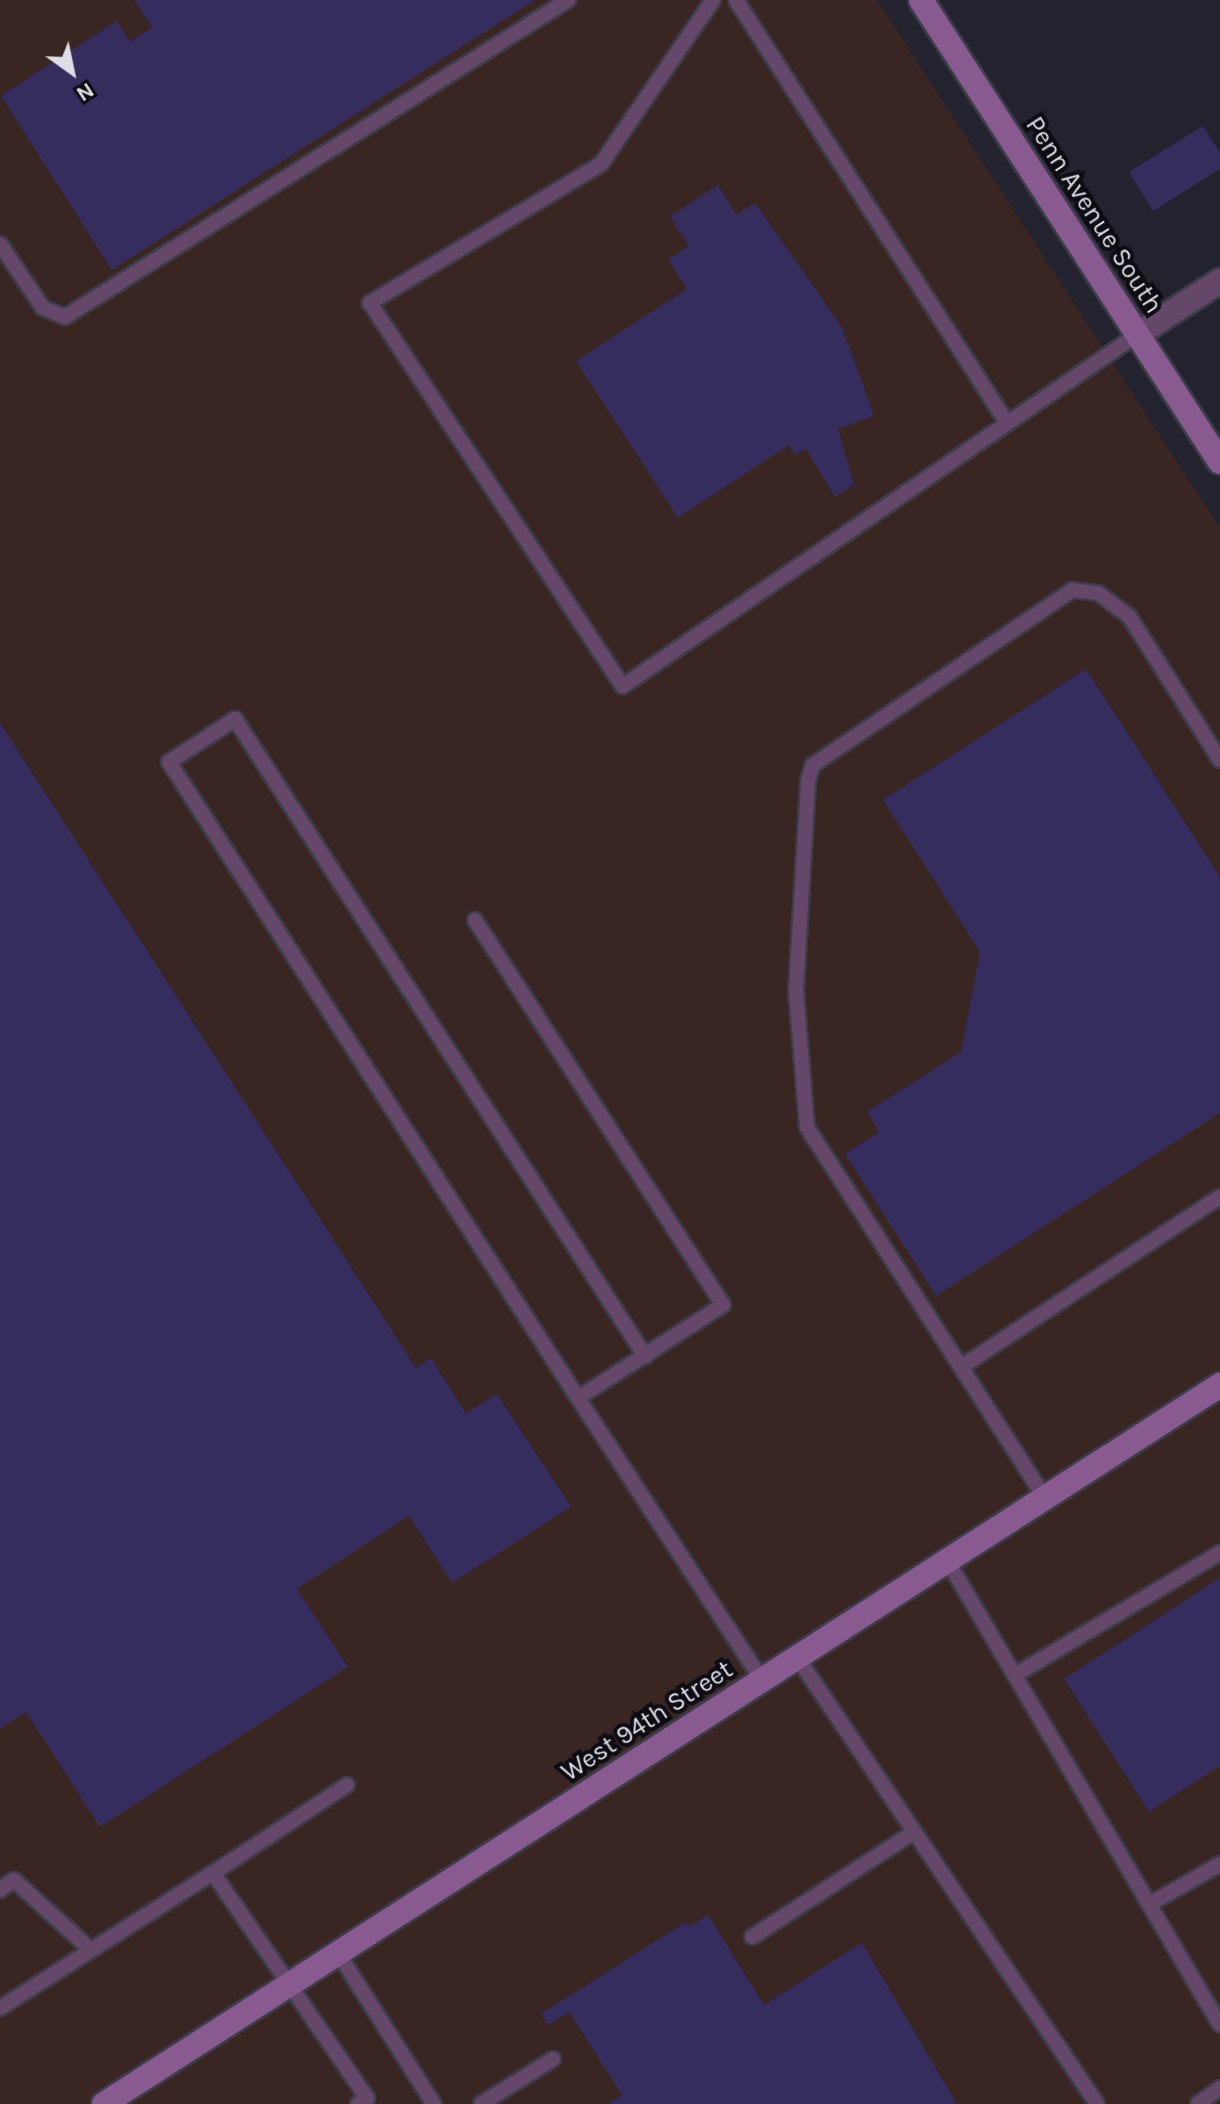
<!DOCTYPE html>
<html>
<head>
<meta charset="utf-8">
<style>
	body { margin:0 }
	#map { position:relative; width:1220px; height:2104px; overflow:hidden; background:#23222f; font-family:Karla,sans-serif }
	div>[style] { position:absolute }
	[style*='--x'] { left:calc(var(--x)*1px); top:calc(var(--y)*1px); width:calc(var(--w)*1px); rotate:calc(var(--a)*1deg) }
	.commercial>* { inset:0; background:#392522 }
	.building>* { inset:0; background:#352d5e }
	.roads { filter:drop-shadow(2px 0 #3d3c49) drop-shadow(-2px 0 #3d3c49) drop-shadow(0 2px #3d3c49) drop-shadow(0 -2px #3d3c49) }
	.lane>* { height:14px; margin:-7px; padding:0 7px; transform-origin:7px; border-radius:7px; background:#654769 }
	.street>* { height:24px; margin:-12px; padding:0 12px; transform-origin:12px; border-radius:12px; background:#654769 }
	.secondary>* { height:24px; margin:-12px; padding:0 12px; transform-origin:12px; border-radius:12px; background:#895a90 }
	span { translate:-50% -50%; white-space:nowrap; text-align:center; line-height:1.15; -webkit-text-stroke:8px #0d0c12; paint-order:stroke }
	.street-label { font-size:26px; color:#dddde6 }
	.north { position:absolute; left:32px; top:32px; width:80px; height:80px; -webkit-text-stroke:6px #0d0c12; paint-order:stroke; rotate:147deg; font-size:22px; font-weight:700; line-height:32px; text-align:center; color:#dddde6 }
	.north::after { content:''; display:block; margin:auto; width:28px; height:36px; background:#dddde6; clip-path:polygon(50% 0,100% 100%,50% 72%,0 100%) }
</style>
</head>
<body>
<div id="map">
	<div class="commercial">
		<i style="clip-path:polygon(0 0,877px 0,1220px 528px,1220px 2104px,0 2104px)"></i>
	</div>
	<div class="building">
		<i style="clip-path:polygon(134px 0,535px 0,112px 270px,1px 96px,117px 21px,130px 42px,152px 27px)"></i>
		<i style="clip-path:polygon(1203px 126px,1220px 153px,1220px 169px,1153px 211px,1129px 172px)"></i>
		<i style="clip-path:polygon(718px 185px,737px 215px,755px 203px,842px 327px,874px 416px,838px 429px,854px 485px,835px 497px,806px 449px,795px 455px,789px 445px,678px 518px,576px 361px,687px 289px,668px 260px,689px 246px,670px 217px)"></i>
		<i style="clip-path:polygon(1086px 669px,1220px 877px,1220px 1113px,936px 1296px,845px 1154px,879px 1132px,867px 1112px,961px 1052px,980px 952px,883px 800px)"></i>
		<i style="clip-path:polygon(0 723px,416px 1368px,431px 1358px,466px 1414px,497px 1394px,571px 1507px,452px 1583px,409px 1516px,297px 1589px,348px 1667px,100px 1827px,26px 1712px,0 1729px)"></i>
		<i style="clip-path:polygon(1220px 1578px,1220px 1766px,1149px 1812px,1064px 1679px)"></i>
		<i style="clip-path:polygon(708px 1915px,764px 2005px,862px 1943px,957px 2104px,608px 2104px,622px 2095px,569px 2012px,548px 2025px,541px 2014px,686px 1922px,689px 1927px)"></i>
	</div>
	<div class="roads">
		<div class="lane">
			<i style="--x:713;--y:0;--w:199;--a:124.3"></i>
			<i style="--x:601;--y:164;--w:270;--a:149"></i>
			<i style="--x:370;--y:303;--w:459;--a:56.6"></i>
			<i style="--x:623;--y:686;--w:624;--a:-34.35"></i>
			<i style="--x:736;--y:0;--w:502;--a:57.35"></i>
			<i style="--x:0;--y:244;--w:77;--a:56.1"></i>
			<i style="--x:43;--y:308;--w:24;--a:22"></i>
			<i style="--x:65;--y:317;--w:595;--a:-32.22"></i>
			<i style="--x:475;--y:920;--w:458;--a:57.2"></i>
			<i style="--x:723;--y:1305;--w:172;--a:147.3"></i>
			<i style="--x:578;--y:1398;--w:337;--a:56.9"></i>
			<i style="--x:961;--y:1367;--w:310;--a:-33.3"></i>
			<i style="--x:578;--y:1398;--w:756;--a:-122.74"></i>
			<i style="--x:169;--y:762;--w:79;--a:-33.1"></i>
			<i style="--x:235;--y:719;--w:758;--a:57.23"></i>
			<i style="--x:1045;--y:1498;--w:441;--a:-122.7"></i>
			<i style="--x:807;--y:1127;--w:136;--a:-94.6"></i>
			<i style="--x:796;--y:991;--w:210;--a:-86.7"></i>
			<i style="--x:808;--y:781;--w:17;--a:-73"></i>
			<i style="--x:813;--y:765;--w:313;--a:-34"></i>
			<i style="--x:1072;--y:590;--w:26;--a:7"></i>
			<i style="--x:1098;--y:593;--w:39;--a:37"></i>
			<i style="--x:1129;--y:616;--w:170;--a:57.7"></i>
			<i style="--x:947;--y:1560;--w:539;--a:59.58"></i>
			<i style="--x:797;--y:1657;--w:538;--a:56.13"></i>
			<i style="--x:1015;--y:1675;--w:239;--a:-30.8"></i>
			<i style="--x:347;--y:1785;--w:160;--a:146.7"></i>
			<i style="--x:213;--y:1873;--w:273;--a:55.6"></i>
			<i style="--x:367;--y:2098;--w:11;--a:146"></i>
			<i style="--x:0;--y:1890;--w:17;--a:-36"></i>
			<i style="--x:14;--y:1880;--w:104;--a:42.3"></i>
			<i style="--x:1150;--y:1904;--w:81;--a:-29.7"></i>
			<i style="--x:752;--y:1937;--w:192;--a:-32.9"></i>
			<i style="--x:338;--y:1953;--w:179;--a:57.6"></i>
			<i style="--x:0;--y:2008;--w:252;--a:-32.4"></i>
			<i style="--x:481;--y:2104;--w:85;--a:-32"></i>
			<i style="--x:1198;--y:2104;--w:27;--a:-36"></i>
		</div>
		<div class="street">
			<i style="--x:1138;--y:334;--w:98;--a:-32.9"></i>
		</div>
		<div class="secondary">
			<i style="--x:921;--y:0;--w:550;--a:57.09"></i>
			<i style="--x:104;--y:2104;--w:1328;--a:-32.79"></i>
		</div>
	</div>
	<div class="street-label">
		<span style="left:1094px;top:215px;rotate:57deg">Penn Avenue South</span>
		<span style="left:647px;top:1721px;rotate:-33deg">West 94th Street</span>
	</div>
	<div class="north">N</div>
</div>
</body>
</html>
